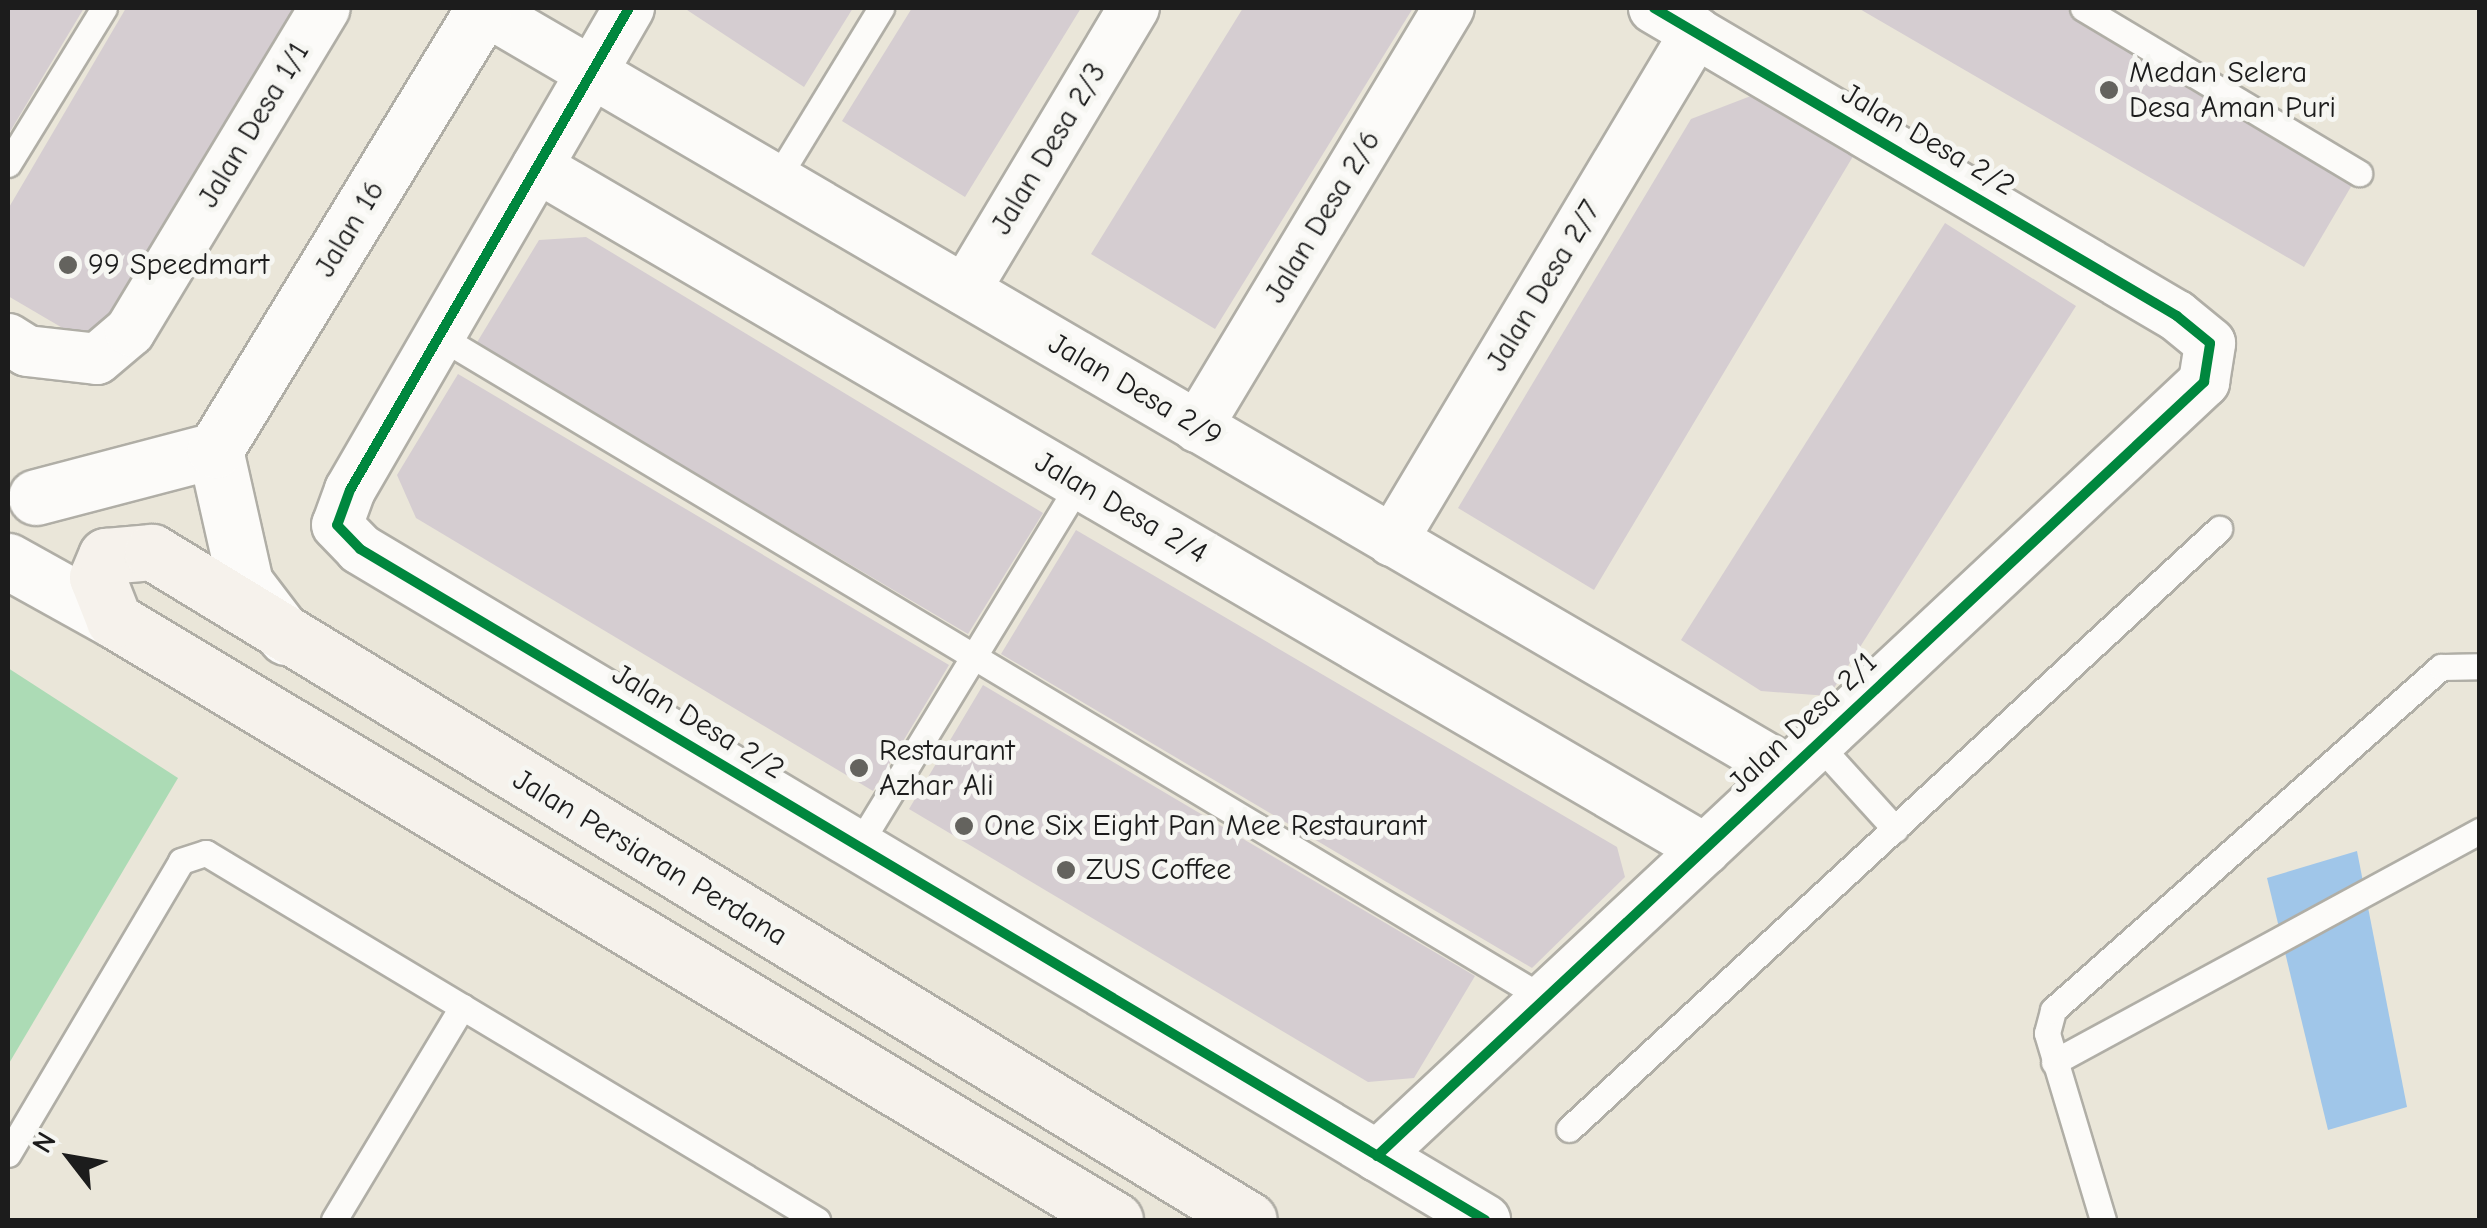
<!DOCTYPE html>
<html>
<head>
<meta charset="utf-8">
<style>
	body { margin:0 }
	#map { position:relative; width:2487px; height:1228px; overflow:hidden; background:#eae6d9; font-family:"Comic Neue",sans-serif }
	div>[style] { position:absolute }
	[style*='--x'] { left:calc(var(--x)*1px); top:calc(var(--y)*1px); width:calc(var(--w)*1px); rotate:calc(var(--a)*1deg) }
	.green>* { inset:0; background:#acdbb5 }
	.water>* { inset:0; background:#a0c6e9 }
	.building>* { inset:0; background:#d5cdd1 }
	.roads { filter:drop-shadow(2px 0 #b0aea6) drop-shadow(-2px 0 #b0aea6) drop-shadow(0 2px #b0aea6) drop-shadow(0 -2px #b0aea6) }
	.service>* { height:25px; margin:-12.5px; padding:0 12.5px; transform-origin:12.5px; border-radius:12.5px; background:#fcfbf9 }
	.minor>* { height:50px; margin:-25px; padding:0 25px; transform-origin:25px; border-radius:25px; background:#fcfbf9 }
	.tertiary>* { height:55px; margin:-27.5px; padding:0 27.5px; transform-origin:27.5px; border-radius:27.5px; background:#fcfbf9 }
	.secondary>* { height:55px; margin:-27.5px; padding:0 27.5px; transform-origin:27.5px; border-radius:27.5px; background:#f6f2ec }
	.cycleway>* { height:10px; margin:-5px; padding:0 5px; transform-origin:5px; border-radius:5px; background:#00873e }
	.dots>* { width:28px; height:28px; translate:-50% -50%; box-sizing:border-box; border:5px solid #f6f6f2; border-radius:50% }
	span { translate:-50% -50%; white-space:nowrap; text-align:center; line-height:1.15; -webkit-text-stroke:10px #f6f6f2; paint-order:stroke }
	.poi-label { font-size:30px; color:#1c1c1c }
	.left { translate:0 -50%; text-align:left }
	.street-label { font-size:30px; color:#1c1c1c }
	.frame { position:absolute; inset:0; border:10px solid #1c1c1c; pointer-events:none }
	.north { position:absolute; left:20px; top:1108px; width:100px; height:100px; -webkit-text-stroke:8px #f6f6f2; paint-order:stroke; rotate:301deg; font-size:28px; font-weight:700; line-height:40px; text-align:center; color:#1c1c1c }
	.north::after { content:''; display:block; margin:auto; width:35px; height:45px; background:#1c1c1c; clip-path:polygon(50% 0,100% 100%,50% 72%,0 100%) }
</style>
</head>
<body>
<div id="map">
	<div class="green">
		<i style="clip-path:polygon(8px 668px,178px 778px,8px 1065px)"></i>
	</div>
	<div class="water">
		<i style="clip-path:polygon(2357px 851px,2407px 1107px,2328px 1130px,2267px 878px)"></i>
	</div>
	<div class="building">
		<i style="clip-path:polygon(8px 8px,84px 8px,8px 135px)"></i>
		<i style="clip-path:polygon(126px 8px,295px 8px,95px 347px,8px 296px,8px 209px)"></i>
		<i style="clip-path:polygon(684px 8px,853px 8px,804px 87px)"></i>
		<i style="clip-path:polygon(912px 8px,1081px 8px,965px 197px,842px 121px)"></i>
		<i style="clip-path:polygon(1243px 8px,1413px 8px,1215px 329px,1091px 254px)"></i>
		<i style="clip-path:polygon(1858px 8px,2075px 8px,2359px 173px,2304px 267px)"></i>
		<i style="clip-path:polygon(1756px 94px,1855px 153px,1594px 590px,1458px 508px,1691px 119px)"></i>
		<i style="clip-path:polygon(1945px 223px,2076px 306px,1829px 696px,1761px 691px,1681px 640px)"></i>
		<i style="clip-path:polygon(586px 237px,1043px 513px,968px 634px,476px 344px,539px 240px)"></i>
		<i style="clip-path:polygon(458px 374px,949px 665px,873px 791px,416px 518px,397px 475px)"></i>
		<i style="clip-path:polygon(1076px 530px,1617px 847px,1625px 877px,1532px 968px,1001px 654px)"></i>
		<i style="clip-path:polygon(983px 685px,1475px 976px,1414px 1078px,1368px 1082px,909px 809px)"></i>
	</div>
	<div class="roads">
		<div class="service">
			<i style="--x:2083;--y:8;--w:322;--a:30.9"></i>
			<i style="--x:8;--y:164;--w:183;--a:-58.4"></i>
			<i style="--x:776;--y:180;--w:202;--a:-58.6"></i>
			<i style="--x:439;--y:336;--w:1289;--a:30.94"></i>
			<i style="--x:1818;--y:744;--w:115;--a:47.8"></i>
			<i style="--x:858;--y:846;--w:424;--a:-58.6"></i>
			<i style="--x:2054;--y:1062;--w:485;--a:-28.5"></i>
			<i style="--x:1569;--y:1129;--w:885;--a:-42.71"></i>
			<i style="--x:8;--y:1154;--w:340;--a:-59.4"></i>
			<i style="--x:181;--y:861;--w:26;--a:-18"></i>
			<i style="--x:206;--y:853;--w:713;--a:30.99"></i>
			<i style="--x:334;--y:1220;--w:249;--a:-59"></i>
			<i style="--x:2103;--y:1220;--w:195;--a:-106.7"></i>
			<i style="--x:2047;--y:1033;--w:24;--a:-75"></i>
			<i style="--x:2053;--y:1010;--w:518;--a:-41.48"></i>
			<i style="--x:2441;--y:667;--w:39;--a:-1"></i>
		</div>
		<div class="minor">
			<i style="--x:629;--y:8;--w:557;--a:120.06"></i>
			<i style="--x:350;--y:490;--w:37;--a:110"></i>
			<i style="--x:337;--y:525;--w:33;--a:46"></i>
			<i style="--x:360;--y:549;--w:1310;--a:30.81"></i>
			<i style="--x:483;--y:9;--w:1511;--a:30.28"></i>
			<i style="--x:537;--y:167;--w:1353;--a:30.28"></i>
			<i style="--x:965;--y:290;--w:329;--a:-59.1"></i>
			<i style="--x:8;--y:339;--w:22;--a:32"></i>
			<i style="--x:27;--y:351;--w:70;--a:6.5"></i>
			<i style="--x:97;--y:359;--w:43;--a:-40.3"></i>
			<i style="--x:130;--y:331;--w:377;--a:-58.9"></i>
			<i style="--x:1197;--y:427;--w:489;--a:-59"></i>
			<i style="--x:1392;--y:541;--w:593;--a:-59.15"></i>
			<i style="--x:1377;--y:1156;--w:1133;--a:-43.1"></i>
			<i style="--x:2204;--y:382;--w:39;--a:-81"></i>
			<i style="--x:2210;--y:343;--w:43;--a:-140.7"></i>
			<i style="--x:2177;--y:316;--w:607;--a:-149.51"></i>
		</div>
		<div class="tertiary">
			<i style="--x:36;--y:497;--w:185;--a:-14.7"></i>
			<i style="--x:8;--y:561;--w:121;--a:29.1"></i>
			<i style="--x:286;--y:637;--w:68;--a:-127.2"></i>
			<i style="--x:245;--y:583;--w:136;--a:-102.7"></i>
			<i style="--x:215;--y:450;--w:517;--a:-58.68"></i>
		</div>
		<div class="secondary">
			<i style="--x:1115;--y:1220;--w:1167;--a:-149.06"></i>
			<i style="--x:114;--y:620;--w:46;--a:-111.6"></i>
			<i style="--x:97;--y:577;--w:23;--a:-67"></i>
			<i style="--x:106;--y:556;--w:46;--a:-5"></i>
			<i style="--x:152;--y:552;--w:1284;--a:31.34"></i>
		</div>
	</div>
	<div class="cycleway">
		<i style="--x:629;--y:8;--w:557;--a:120.06"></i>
		<i style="--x:350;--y:490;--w:37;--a:110"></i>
		<i style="--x:337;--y:525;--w:33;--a:46"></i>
		<i style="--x:360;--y:549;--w:1310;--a:30.81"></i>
		<i style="--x:1377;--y:1156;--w:1133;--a:-43.1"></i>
		<i style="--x:2204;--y:382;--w:39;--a:-81"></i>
		<i style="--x:2210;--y:343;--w:43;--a:-140.7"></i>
		<i style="--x:2177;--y:316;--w:607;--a:-149.51"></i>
	</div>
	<div class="dots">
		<i style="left:2109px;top:90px;background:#64635e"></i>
		<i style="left:68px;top:265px;background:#64635e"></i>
		<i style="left:859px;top:768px;background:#64635e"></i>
		<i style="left:964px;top:826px;background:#64635e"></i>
		<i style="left:1066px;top:870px;background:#64635e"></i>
	</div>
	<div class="poi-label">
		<span class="left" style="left:2129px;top:90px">Medan Selera<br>Desa Aman Puri</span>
		<span class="left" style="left:88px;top:265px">99 Speedmart</span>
		<span class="left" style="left:879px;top:768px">Restaurant<br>Azhar Ali</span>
		<span class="left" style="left:984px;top:826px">One Six Eight Pan Mee Restaurant</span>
		<span class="left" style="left:1086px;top:870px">ZUS Coffee</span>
	</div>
	<div class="street-label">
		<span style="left:254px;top:125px;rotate:-59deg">Jalan Desa 1/1</span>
		<span style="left:1928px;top:140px;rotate:30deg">Jalan Desa 2/2</span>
		<span style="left:1049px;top:149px;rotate:-59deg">Jalan Desa 2/3</span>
		<span style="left:1323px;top:217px;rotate:-59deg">Jalan Desa 2/6</span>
		<span style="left:350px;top:229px;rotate:-59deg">Jalan 16</span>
		<span style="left:1544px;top:286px;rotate:-59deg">Jalan Desa 2/7</span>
		<span style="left:1135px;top:390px;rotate:30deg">Jalan Desa 2/9</span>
		<span style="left:1121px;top:508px;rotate:30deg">Jalan Desa 2/4</span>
		<span style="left:698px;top:722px;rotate:31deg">Jalan Desa 2/2</span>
		<span style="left:1803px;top:723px;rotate:-43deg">Jalan Desa 2/1</span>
		<span style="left:650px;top:858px;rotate:31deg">Jalan Persiaran Perdana</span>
	</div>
	<div class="frame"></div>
	<div class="north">N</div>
</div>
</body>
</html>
